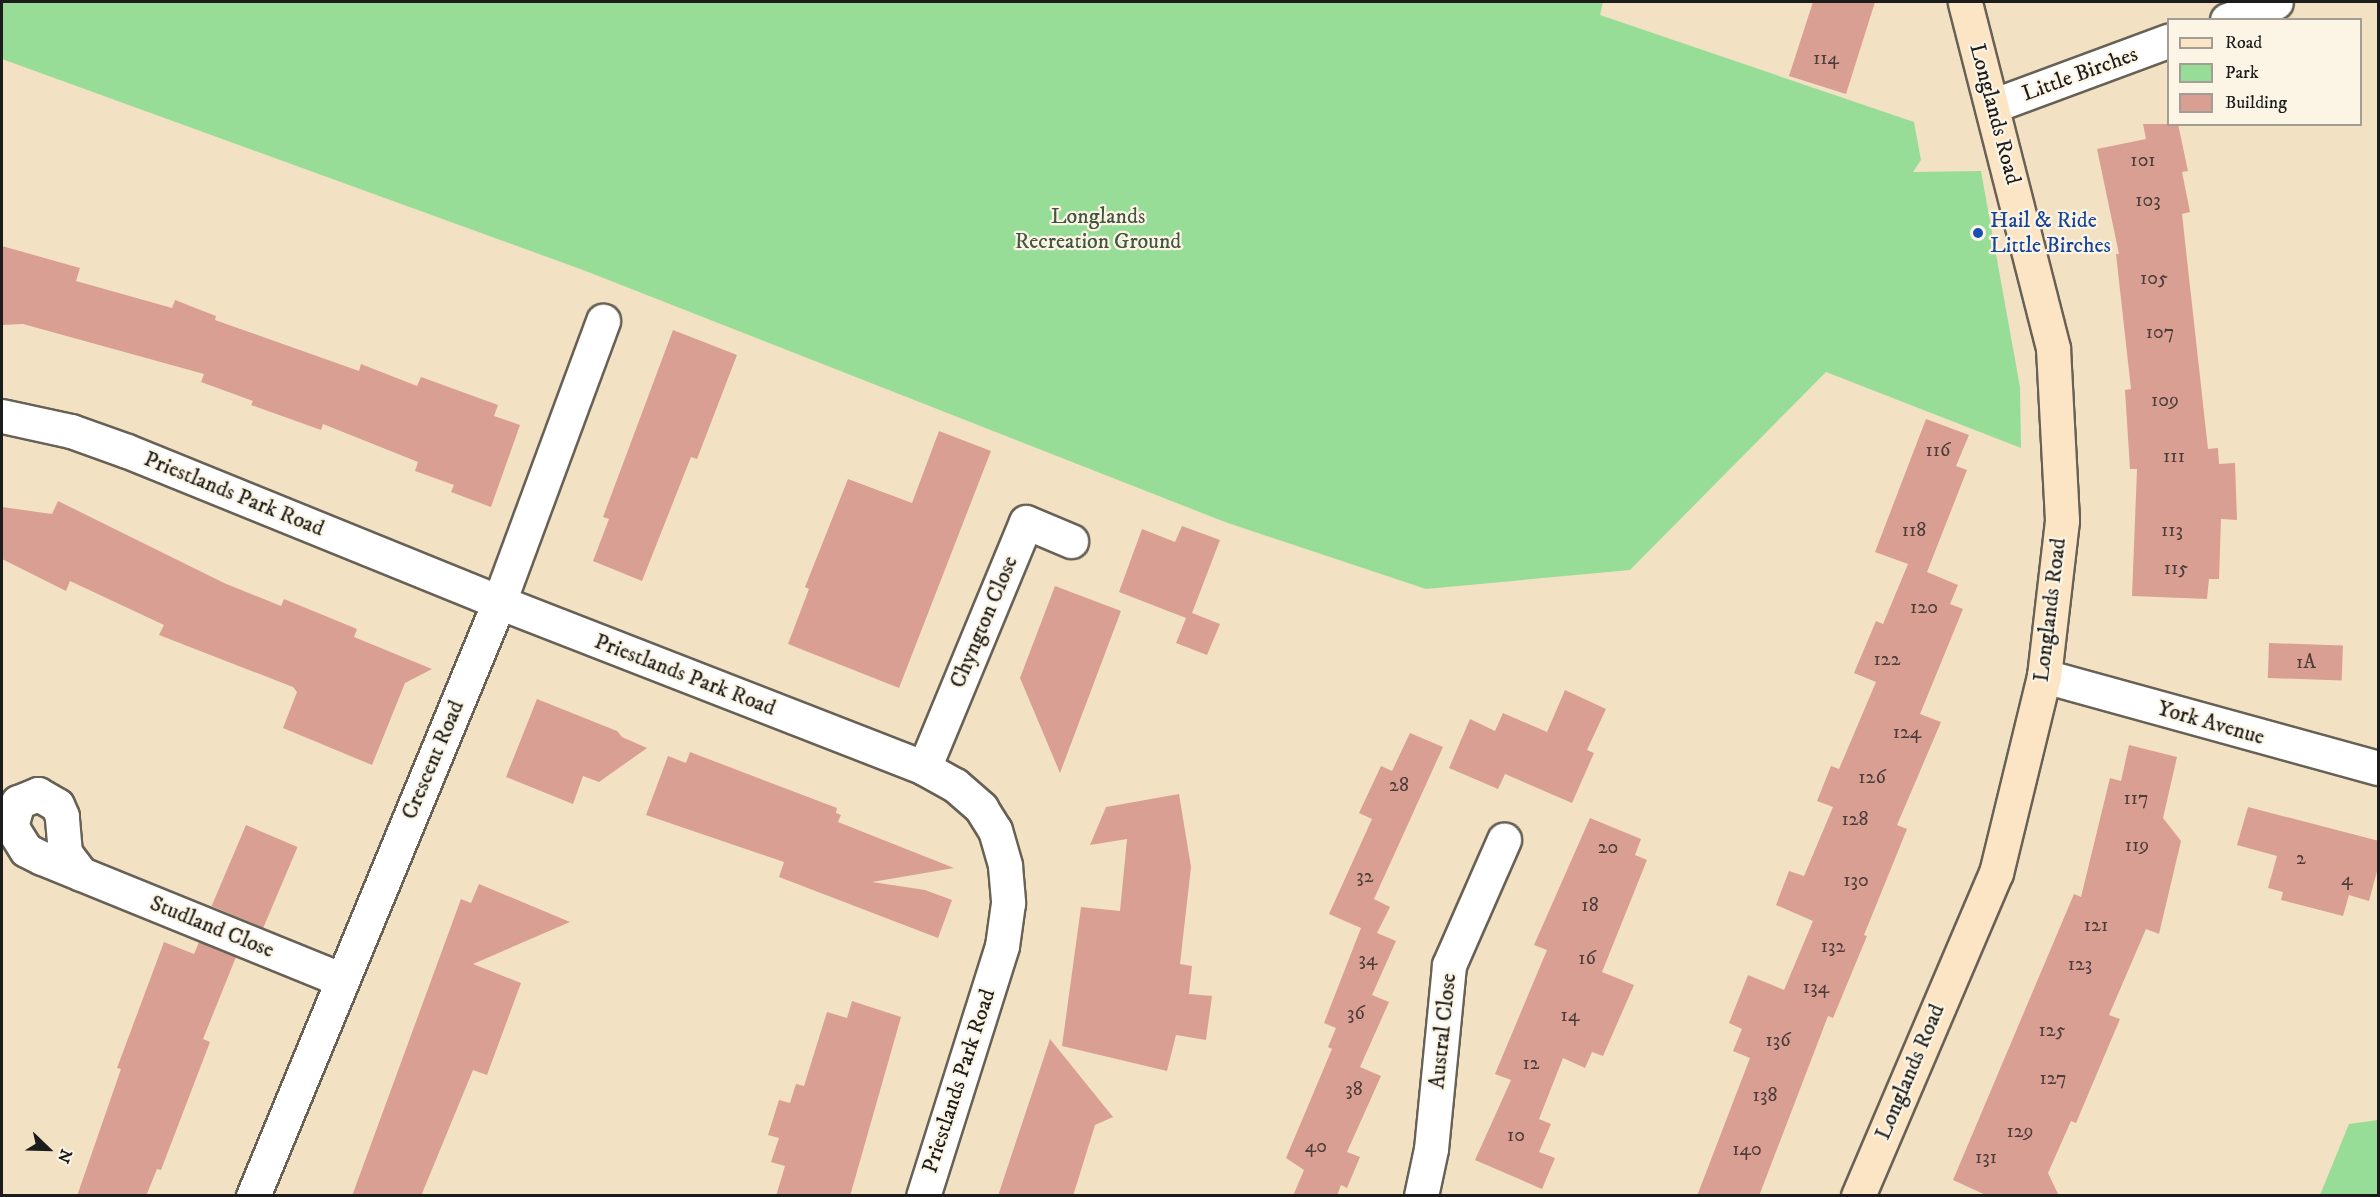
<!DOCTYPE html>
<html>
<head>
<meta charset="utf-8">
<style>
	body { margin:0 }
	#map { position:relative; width:2380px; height:1197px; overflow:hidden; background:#f3e1c3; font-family:"IM FELL DW Pica",serif }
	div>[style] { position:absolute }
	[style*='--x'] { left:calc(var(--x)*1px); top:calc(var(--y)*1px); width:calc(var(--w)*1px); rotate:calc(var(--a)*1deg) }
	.green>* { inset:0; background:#97dd97 }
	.building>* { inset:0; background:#da9f93; transform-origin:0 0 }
	.roads { filter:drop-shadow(2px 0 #676156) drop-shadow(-2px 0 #676156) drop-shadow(0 2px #676156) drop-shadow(0 -2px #676156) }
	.street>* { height:33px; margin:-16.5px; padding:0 16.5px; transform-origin:16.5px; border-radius:16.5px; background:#fff }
	.secondary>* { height:33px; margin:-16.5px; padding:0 16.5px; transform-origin:16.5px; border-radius:16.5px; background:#fce5c4 }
	.dots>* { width:16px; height:16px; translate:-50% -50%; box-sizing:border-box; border:3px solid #fcf5e5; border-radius:50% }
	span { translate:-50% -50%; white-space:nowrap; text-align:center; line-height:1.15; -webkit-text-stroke:4.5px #fcf5e5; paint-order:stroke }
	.number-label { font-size:20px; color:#4c3d3a }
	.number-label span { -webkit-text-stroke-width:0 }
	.street-label { font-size:22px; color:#1c1c1c }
	.park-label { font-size:22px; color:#415641 }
	.transit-label { font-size:22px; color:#164399 }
	.left { translate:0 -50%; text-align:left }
	.frame { position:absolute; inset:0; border:3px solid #1c1c1c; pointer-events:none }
	.legend { position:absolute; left:2167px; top:18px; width:195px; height:108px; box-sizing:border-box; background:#fcf5e5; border:2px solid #a29e95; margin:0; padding:8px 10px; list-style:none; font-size:18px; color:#1c1c1c }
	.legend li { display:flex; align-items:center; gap:12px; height:30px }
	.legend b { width:30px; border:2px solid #a29e95 }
	.north { position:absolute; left:18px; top:1119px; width:60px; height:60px; -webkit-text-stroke:4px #fcf5e5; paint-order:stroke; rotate:113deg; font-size:16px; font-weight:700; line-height:24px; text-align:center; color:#1c1c1c }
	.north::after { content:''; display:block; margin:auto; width:21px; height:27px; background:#1c1c1c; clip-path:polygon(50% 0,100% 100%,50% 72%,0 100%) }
</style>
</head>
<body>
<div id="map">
	<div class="green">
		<i style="clip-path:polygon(2px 2px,1603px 2px,1600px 15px,1914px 122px,1921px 160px,1913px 172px,1981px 171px,2020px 387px,2021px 448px,1826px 372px,1630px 570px,1426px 589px,1225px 522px,583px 270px,2px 59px)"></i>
		<i style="clip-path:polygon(2378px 1120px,2378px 1195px,2320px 1195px,2349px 1124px)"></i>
	</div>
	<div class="building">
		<i style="clip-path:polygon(1813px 2px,1875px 2px,1846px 94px,1789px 76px)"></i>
		<i style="clip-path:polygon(2143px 124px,2178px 124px,2188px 171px,2182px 172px,2190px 212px,2182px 214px,2208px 449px,2218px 448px,2219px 464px,2235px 463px,2237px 520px,2221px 519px,2219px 579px,2209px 579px,2207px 599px,2132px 596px,2137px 469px,2130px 469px,2125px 390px,2131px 389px,2116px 254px,2119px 254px,2097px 149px,2146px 139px)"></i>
		<i style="clip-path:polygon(2px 246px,80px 268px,76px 281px,172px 308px,175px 300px,216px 316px,215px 320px,359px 371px,361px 364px,417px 386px,421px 377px,498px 405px,494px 416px,520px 425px,491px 507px,451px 492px,454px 485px,415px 471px,418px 462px,323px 424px,321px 430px,251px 405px,253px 401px,201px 382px,204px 374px,23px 324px,2px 325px)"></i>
		<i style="clip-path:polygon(673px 330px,737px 355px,697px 459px,691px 457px,642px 581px,593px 561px,609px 519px,603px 517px)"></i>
		<i style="clip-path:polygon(1926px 419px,1969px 435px,1956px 466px,1967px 470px,1927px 572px,1958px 585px,1950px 604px,1963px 609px,1920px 714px,1941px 722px,1897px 825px,1907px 829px,1864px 935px,1867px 936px,1833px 1018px,1828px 1016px,1759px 1196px,1697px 1196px,1750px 1058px,1733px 1051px,1742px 1029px,1729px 1023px,1748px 975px,1784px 990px,1813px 921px,1776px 905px,1789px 871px,1804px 876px,1833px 807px,1817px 801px,1831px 766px,1839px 769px,1876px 682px,1854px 673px,1876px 621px,1883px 624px,1908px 564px,1875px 552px)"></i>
		<i style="clip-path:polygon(939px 431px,991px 451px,899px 688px,788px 644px,809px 589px,805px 587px,848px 479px,912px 503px)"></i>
		<i style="clip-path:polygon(58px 501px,224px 583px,281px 606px,284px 599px,357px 629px,354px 637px,432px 669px,405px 683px,372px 765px,283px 728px,297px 692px,293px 687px,159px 635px,164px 625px,70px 581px,66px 591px,2px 559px,2px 507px,52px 514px)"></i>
		<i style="clip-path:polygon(1182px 526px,1220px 540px,1192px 613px,1220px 624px,1207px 655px,1176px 643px,1186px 618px,1119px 592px,1142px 529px,1175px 542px)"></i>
		<i style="clip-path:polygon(1055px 586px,1121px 611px,1060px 773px,1020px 678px)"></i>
		<i style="left:2269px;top:643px;width:74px;height:35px;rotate:2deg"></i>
		<i style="clip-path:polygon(1565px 690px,1606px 709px,1587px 750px,1594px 753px,1572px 803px,1505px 774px,1498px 789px,1449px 768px,1470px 719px,1495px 731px,1503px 713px,1547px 732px)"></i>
		<i style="clip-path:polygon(537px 699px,617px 731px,622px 737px,647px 748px,599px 782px,583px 776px,573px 804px,506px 777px)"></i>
		<i style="clip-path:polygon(1410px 733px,1443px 747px,1374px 899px,1390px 907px,1377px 933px,1396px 941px,1372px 995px,1389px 1002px,1360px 1067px,1381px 1076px,1347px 1152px,1360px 1157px,1347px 1188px,1341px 1185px,1337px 1196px,1293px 1196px,1304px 1170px,1286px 1158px,1332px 1049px,1328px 1047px,1336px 1028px,1324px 1023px,1361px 928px,1329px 914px,1372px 819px,1359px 813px,1381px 766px,1392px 771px)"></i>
		<i style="clip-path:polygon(2129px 745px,2177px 757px,2163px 818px,2181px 841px,2159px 934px,2146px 929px,2109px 1015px,2120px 1019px,2076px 1123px,2071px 1121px,2048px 1173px,2059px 1196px,1988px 1196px,1953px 1180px,2074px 894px,2081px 897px,2110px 778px,2121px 781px)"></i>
		<i style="clip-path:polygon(690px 752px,837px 808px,836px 813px,841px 815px,838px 822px,954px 868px,872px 882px,925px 890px,952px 900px,938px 938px,779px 877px,784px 862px,646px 815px,668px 756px,686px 763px)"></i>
		<i style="clip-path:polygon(1179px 794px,1191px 867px,1180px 964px,1192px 966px,1189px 994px,1212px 996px,1206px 1040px,1176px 1035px,1167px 1071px,1062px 1046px,1081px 907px,1120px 911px,1127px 839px,1090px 845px,1106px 807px)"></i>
		<i style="clip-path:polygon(2248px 807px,2379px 841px,2379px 864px,2369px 901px,2349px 895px,2343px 916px,2281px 900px,2283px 892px,2268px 888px,2277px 856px,2237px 845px)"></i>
		<i style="clip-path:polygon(1590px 818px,1641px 839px,1635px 855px,1647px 860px,1602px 972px,1634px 985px,1603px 1056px,1592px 1052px,1585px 1068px,1563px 1058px,1539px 1119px,1551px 1124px,1539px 1152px,1555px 1158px,1542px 1189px,1475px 1160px,1511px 1080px,1495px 1074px,1547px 950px,1534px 945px)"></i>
		<i style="left:246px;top:825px;width:56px;height:88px;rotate:23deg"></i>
		<i style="clip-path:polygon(479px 884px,570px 922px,473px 964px,521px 983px,487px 1075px,473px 1070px,421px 1196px,352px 1196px,461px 899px,471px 903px)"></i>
		<i style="clip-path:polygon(164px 942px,194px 954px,199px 942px,236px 957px,203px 1039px,210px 1042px,161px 1170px,157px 1169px,146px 1196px,77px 1196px,121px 1069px,117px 1068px)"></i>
		<i style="clip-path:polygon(852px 1001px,901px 1017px,850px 1196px,776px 1196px,785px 1166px,771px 1162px,779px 1138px,768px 1135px,779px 1100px,790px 1103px,796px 1084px,804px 1086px,827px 1012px,847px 1018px)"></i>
		<i style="clip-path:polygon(1050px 1039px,1113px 1117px,1095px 1125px,1073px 1196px,998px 1196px)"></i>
	</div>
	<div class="roads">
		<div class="street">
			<i style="--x:2227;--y:20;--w:52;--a:-20.2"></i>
			<i style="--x:1992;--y:106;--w:188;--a:-20.3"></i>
			<i style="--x:2;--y:416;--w:71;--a:12.3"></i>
			<i style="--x:71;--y:431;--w:59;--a:19.7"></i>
			<i style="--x:127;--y:451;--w:401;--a:22.1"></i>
			<i style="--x:499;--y:602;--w:456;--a:21.3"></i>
			<i style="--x:924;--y:768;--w:35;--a:29"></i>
			<i style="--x:955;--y:785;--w:35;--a:41"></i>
			<i style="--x:981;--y:808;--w:26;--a:58"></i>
			<i style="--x:995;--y:830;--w:37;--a:74"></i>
			<i style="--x:1005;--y:866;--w:37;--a:85"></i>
			<i style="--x:1008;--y:903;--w:43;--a:97.9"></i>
			<i style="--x:1002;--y:946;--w:262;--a:107.5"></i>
			<i style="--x:2044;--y:676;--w:346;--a:15.4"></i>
			<i style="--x:924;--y:768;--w:266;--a:-67.5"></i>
			<i style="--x:1026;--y:522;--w:49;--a:22.9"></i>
			<i style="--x:81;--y:874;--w:26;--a:-127"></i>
			<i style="--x:65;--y:853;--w:37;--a:-95"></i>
			<i style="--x:62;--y:816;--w:12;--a:-114"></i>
			<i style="--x:57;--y:805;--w:22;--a:-150"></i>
			<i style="--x:38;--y:794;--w:22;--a:158"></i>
			<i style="--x:18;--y:802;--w:25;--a:106"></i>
			<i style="--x:11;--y:826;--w:28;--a:58"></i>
			<i style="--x:26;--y:850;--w:18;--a:27"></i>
			<i style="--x:42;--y:858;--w:324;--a:22.1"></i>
			<i style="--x:253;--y:1196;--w:643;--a:-67.5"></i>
			<i style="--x:499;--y:602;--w:300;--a:-69.7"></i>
			<i style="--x:1421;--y:1196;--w:48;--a:-78"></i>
			<i style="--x:1431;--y:1149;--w:185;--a:-84.4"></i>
			<i style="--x:1449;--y:965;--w:137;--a:-66.3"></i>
		</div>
		<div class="secondary">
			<i style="--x:1858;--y:1196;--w:351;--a:-66.9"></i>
			<i style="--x:1996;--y:873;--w:203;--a:-76.3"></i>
			<i style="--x:2044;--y:676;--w:157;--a:-83.4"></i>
			<i style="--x:2062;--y:520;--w:172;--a:-93"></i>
			<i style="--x:2053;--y:348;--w:357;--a:-104.3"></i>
		</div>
	</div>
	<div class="dots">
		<i style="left:1978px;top:233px;background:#1a4fb4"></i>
	</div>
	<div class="number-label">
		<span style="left:1826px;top:58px">114</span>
		<span style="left:2143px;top:160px">101</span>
		<span style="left:2148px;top:200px">103</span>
		<span style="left:2154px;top:278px">105</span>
		<span style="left:2160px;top:332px">107</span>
		<span style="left:2165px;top:400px">109</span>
		<span style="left:1938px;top:450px">116</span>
		<span style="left:2174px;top:456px">111</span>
		<span style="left:1914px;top:530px">118</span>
		<span style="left:2172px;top:530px">113</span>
		<span style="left:2176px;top:568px">115</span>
		<span style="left:1924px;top:607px">120</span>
		<span style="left:1887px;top:659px">122</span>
		<span style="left:2306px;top:662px">1A</span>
		<span style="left:1907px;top:732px">124</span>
		<span style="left:1872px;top:777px">126</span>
		<span style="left:1399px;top:785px">28</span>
		<span style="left:2136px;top:798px">117</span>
		<span style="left:1855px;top:819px">128</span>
		<span style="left:2137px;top:845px">119</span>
		<span style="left:1608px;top:847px">20</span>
		<span style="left:2301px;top:858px">2</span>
		<span style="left:1365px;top:876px">32</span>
		<span style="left:2347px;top:879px">4</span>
		<span style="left:1856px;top:880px">130</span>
		<span style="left:1590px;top:905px">18</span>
		<span style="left:2096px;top:925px">121</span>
		<span style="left:1833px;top:946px">132</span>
		<span style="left:1587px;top:958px">16</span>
		<span style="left:1368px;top:959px">34</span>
		<span style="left:2080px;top:964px">123</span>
		<span style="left:1816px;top:987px">134</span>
		<span style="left:1356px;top:1013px">36</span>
		<span style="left:1570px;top:1015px">14</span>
		<span style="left:2052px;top:1030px">125</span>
		<span style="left:1778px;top:1040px">136</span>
		<span style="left:1531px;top:1063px">12</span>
		<span style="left:2053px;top:1078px">127</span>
		<span style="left:1354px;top:1089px">38</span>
		<span style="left:1765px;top:1095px">138</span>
		<span style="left:2020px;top:1131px">129</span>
		<span style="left:1516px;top:1135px">10</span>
		<span style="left:1316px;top:1146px">40</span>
		<span style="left:1747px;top:1149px">140</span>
		<span style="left:1986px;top:1157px">131</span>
	</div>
	<div class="street-label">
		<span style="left:2080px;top:74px;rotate:-20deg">Little Birches</span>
		<span style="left:1995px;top:114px;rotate:75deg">Longlands Road</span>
		<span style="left:234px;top:494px;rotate:22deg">Priestlands Park Road</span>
		<span style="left:2050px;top:610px;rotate:-83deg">Longlands Road</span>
		<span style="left:984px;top:622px;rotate:-67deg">Chyngton Close</span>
		<span style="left:685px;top:675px;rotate:21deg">Priestlands Park Road</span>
		<span style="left:2211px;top:723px;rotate:16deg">York Avenue</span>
		<span style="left:433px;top:760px;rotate:-67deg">Crescent Road</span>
		<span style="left:212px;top:927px;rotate:22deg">Studland Close</span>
		<span style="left:1443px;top:1031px;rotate:-84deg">Austral Close</span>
		<span style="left:1910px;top:1072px;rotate:-67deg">Longlands Road</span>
		<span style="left:959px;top:1081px;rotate:-72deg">Priestlands Park Road</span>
	</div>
	<div class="park-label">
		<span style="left:1098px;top:229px">Longlands<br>Recreation Ground</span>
	</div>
	<div class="transit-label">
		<span class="left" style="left:1990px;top:233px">Hail &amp; Ride<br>Little Birches</span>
	</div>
	<div class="frame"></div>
	<ul class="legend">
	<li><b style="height:8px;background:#fce5c4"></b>Road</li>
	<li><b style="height:16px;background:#97dd97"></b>Park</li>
	<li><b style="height:16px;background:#da9f93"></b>Building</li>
	</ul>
	<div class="north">N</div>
</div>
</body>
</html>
